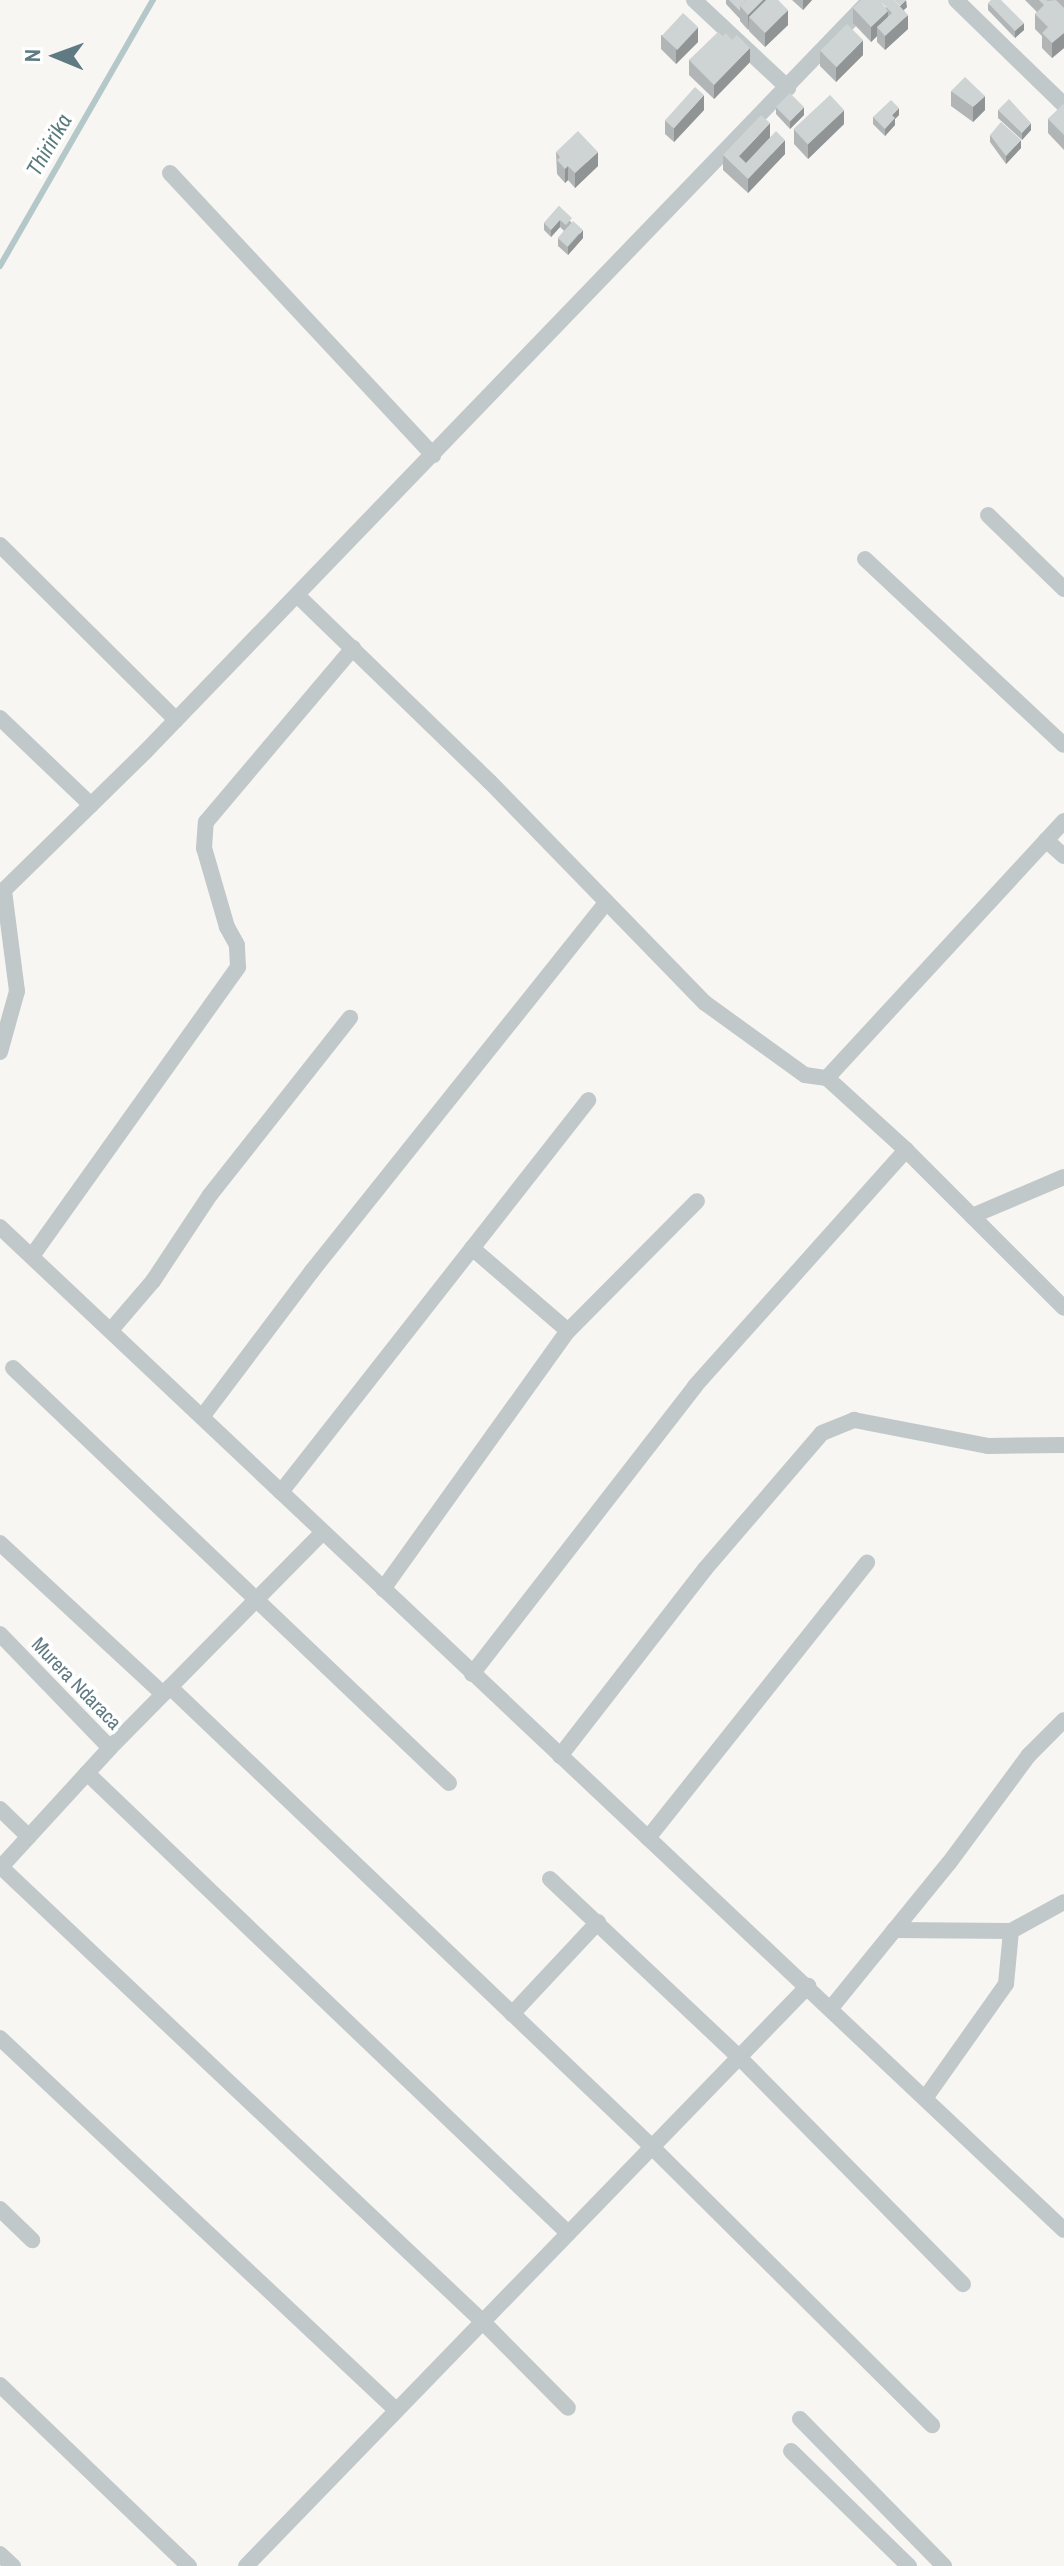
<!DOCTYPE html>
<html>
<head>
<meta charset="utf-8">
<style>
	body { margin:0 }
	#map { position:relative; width:1064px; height:2566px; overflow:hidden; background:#f7f6f3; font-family:"Archivo Narrow",sans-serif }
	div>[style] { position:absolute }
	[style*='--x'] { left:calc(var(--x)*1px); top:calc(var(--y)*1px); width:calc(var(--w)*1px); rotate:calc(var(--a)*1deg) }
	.stream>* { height:6px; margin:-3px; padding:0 3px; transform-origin:3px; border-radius:3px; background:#b5c8c9 }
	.street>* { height:16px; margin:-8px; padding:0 8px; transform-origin:8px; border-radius:8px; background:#c1c8ca }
	.wall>* { inset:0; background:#b1b5b6 }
	.shaded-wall>* { inset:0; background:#909494 }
	.building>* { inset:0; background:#ced3d4; transform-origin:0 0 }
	span { translate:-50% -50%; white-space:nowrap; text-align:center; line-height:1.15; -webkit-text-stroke:7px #fff; paint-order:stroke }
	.street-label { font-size:20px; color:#5f7a82 }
	.water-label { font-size:22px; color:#5a7b7c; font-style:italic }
	.north { position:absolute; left:16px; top:16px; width:80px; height:80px; -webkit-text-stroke:6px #fff; paint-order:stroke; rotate:271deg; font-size:22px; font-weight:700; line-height:32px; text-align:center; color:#5f7a82 }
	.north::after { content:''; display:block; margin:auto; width:28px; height:36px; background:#5f7a82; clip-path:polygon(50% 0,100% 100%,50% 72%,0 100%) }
</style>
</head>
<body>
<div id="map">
	<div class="stream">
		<i style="--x:0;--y:266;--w:307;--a:-60.1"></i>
	</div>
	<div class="street">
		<i style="--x:694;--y:0;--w:129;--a:43.1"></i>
		<i style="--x:956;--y:0;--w:151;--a:44.2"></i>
		<i style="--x:170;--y:173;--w:386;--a:47"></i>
		<i style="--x:988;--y:515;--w:106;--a:44.2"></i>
		<i style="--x:0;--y:545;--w:248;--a:44.8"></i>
		<i style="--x:865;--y:559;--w:272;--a:43.1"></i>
		<i style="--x:297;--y:595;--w:269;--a:44.1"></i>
		<i style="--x:490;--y:782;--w:308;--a:45.8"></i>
		<i style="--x:705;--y:1003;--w:123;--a:35.8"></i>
		<i style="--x:805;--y:1075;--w:22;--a:8"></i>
		<i style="--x:0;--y:718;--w:126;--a:43.7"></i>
		<i style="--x:1064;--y:821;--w:350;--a:132.7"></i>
		<i style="--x:827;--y:1078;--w:107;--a:42.3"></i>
		<i style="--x:906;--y:1150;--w:223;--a:45"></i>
		<i style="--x:1046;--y:840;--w:24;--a:42"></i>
		<i style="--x:0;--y:894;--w:204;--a:-44.4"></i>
		<i style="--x:146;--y:751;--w:1043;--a:-46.05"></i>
		<i style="--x:0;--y:1052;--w:63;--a:-74.4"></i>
		<i style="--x:17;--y:991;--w:101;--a:-97.4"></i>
		<i style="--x:972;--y:1216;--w:100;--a:-23"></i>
		<i style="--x:0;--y:1227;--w:1462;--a:43.31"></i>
		<i style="--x:472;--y:1248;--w:127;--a:40.8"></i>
		<i style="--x:32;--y:1256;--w:355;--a:-54.5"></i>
		<i style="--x:238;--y:967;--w:22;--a:-93"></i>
		<i style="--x:237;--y:945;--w:21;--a:-119"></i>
		<i style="--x:227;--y:927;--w:82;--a:-106.2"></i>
		<i style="--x:204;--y:848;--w:26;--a:-86"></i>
		<i style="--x:206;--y:822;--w:228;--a:-49.8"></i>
		<i style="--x:111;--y:1330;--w:65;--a:-49.4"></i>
		<i style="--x:153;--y:1281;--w:103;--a:-56.5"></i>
		<i style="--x:210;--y:1195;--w:226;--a:-51.7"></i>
		<i style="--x:13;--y:1368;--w:602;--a:43.59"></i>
		<i style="--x:202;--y:1417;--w:183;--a:-53"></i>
		<i style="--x:312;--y:1271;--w:472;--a:-51.4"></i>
		<i style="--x:281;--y:1492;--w:498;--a:-51.9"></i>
		<i style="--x:0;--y:1543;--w:222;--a:42.8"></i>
		<i style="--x:383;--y:1589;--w:317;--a:-54.4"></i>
		<i style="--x:568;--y:1331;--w:183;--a:-45.2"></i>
		<i style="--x:0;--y:1634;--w:158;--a:46"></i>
		<i style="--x:110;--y:1748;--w:163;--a:132.5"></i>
		<i style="--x:472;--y:1674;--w:364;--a:-52.2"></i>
		<i style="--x:695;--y:1386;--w:317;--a:-48.2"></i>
		<i style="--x:170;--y:1687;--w:666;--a:43.66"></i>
		<i style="--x:652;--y:2147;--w:395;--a:44.8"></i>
		<i style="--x:110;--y:1748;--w:303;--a:-45.4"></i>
		<i style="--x:560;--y:1756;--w:237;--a:-52.2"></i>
		<i style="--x:705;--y:1569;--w:179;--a:-49.3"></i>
		<i style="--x:822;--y:1433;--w:35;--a:-22"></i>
		<i style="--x:854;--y:1420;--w:136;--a:11"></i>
		<i style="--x:988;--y:1446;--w:76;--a:-0.8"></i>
		<i style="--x:87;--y:1773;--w:666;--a:43.72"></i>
		<i style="--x:0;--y:1809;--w:40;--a:44"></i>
		<i style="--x:648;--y:1838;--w:352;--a:-51.5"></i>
		<i style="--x:1;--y:1867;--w:661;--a:43.35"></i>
		<i style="--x:482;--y:2321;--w:122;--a:45.3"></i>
		<i style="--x:550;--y:1879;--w:260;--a:43.3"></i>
		<i style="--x:739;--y:2057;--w:319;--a:45.4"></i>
		<i style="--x:894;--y:1930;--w:117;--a:0.5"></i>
		<i style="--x:1011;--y:1931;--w:53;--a:95.4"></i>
		<i style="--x:1006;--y:1984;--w:138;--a:125.3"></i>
		<i style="--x:1011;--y:1931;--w:60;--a:-28.7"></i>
		<i style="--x:831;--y:2008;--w:187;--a:-50.9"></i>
		<i style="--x:949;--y:1863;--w:134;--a:-53.5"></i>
		<i style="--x:1029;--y:1755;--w:49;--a:-45"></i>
		<i style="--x:512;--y:2014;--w:126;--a:-46.9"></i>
		<i style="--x:0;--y:2038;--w:543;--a:43.21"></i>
		<i style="--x:0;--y:2209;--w:45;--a:44.1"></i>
		<i style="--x:0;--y:2385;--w:262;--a:43.8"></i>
		<i style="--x:800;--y:2419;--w:206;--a:45.6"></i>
		<i style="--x:791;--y:2451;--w:165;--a:44.3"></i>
		<i style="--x:0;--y:2554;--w:18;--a:43"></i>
		<i style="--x:246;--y:2566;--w:808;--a:-45.9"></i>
	</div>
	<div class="wall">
		<i style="clip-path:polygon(726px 0,778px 0,788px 25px,765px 47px,749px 31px,749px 29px,748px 30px,740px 21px,740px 19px,726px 4px)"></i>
		<i style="clip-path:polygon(792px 0,812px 0,803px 10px)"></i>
		<i style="clip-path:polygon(1025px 0,1064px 0,1064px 48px,1052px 58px,1042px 48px,1042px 36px,1035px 29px,1035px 14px,1037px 12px)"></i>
		<i style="clip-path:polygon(988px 3px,1024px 30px,1015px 38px,988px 10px)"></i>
		<i style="clip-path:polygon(907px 7px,904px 10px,908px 29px,885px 50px,877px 42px,877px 36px,871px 42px,853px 23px,853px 8px)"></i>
		<i style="clip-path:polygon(661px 35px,698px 42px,676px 64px,661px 49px)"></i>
		<i style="clip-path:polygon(723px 36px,750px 62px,714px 99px,689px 75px,689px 60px)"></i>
		<i style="clip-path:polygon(820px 51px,863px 55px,836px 82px,820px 66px)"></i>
		<i style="clip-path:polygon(951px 91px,985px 110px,973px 122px,951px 106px)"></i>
		<i style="clip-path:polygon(1064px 105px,1064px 150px,1048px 133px,1048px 119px)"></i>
		<i style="clip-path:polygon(776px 107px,804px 115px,790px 129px,776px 114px)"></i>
		<i style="clip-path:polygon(704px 110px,674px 142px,665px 134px,665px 120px)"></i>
		<i style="clip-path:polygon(998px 110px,1031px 130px,1022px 140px,998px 118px)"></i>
		<i style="clip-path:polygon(899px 115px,895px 119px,895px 125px,885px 136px,873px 124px,873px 117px)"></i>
		<i style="clip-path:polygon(844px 124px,808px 159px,794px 144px,794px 129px)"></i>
		<i style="clip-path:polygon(990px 135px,1021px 148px,1006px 164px,990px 142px)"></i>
		<i style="clip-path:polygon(556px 152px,598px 166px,575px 188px,568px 180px,565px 183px,557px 174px)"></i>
		<i style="clip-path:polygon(785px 154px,748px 193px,723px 170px,723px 155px)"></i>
		<i style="clip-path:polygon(559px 206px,583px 238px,568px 255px,558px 246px,558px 239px,564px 231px,560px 227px,551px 237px,544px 230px,544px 223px)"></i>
	</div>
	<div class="shaded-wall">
		<i style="clip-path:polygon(763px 0,777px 0,749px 17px,748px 30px,748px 15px)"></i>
		<i style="clip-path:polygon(803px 0,812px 0,803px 10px)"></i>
		<i style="clip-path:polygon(906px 0,907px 7px,898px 15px,898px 8px)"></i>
		<i style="clip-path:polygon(788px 10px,788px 25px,765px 47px,765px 33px)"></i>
		<i style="clip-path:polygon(888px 11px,888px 26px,877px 27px,877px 36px,871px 42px,871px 27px)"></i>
		<i style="clip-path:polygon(908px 15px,908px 29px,885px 50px,885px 36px)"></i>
		<i style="clip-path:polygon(1024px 23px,1024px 30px,1015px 38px,1015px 31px)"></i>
		<i style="clip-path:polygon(698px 27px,698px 42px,676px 64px,676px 50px)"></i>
		<i style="clip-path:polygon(1064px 33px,1064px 48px,1052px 58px,1052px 43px)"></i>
		<i style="clip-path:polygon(863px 40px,863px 55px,836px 82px,836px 68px)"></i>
		<i style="clip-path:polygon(750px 48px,750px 62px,714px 99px,714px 85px)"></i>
		<i style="clip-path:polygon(704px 95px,704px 110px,674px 142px,674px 128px)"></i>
		<i style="clip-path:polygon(985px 96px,985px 110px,973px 122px,973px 107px)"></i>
		<i style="clip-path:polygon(804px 107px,804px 115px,790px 129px,790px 122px)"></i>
		<i style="clip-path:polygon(899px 108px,899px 115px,895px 119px,895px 125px,885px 136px,885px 129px,892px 115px)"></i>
		<i style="clip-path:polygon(844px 110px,844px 124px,808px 159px,808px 144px)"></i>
		<i style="clip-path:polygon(770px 123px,770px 138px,739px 171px,739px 156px)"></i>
		<i style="clip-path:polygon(1031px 123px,1031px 130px,1022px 140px,1022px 133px)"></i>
		<i style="clip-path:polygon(785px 140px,785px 154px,748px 193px,748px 179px)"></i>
		<i style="clip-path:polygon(1021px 140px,1021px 148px,1006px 164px,1006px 156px)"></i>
		<i style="clip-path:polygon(598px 152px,598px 166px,575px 188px,575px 173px)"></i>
		<i style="clip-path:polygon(568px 166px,568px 180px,565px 183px,565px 169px)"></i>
		<i style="clip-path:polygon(560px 220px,560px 227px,551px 237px,551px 230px)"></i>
		<i style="clip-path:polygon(583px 230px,583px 238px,568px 255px,568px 247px)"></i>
	</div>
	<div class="building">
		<i style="clip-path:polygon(729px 0,746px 0,740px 6px,740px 11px)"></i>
		<i style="clip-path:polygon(746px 0,763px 0,748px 15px,740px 6px)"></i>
		<i style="clip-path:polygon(766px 0,778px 0,788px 10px,765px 33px,749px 17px)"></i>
		<i style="clip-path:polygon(861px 0,894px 0,908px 15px,885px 36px,877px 27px,892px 13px,881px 2px,888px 11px,871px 27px,853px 8px)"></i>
		<i style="clip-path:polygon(894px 0,906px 0,900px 6px)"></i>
		<i style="clip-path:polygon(991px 0,1001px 0,1024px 23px,1015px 31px,988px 3px)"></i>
		<i style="clip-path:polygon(1039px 0,1048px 0,1046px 1px,1056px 0,1064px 8px,1064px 33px,1052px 43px,1042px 33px,1048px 27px,1035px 14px,1044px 5px)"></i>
		<i style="left:683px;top:13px;width:21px;height:31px;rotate:43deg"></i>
		<i style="left:847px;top:24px;width:23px;height:38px;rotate:45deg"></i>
		<i style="clip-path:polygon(718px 32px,723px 36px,726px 33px,732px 40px,737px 35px,750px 48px,714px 85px,689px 60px)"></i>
		<i style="clip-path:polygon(965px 77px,985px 96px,973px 107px,951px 91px)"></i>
		<i style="left:695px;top:87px;width:12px;height:45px;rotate:42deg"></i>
		<i style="left:790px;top:93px;width:20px;height:20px;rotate:45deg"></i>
		<i style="left:830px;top:95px;width:21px;height:50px;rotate:47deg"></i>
		<i style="clip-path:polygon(1009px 99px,1031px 123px,1022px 133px,998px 110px)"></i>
		<i style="clip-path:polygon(891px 100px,899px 108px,892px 115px,895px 118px,885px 129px,873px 117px)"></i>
		<i style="clip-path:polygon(1063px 104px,1064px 105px,1064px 135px,1048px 119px)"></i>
		<i style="clip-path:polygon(761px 115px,770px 123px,739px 156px,746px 163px,776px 131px,785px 140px,748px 179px,723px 155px)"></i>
		<i style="clip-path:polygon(1001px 122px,1021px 140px,1006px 156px,990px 135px)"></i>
		<i style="clip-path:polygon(578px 131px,598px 152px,575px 173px,568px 166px,565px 169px,557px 160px,560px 157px,556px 152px)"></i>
		<i style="clip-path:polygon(559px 206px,572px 218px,566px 225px,560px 220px,551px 230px,544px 223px)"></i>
		<i style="left:573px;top:221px;width:13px;height:23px;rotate:42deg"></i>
	</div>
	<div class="street-label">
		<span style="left:77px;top:1683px;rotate:46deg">Murera Ndaraca</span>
	</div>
	<div class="water-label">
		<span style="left:49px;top:145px;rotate:-60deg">Thiririka</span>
	</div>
	<div class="north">N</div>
</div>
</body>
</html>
